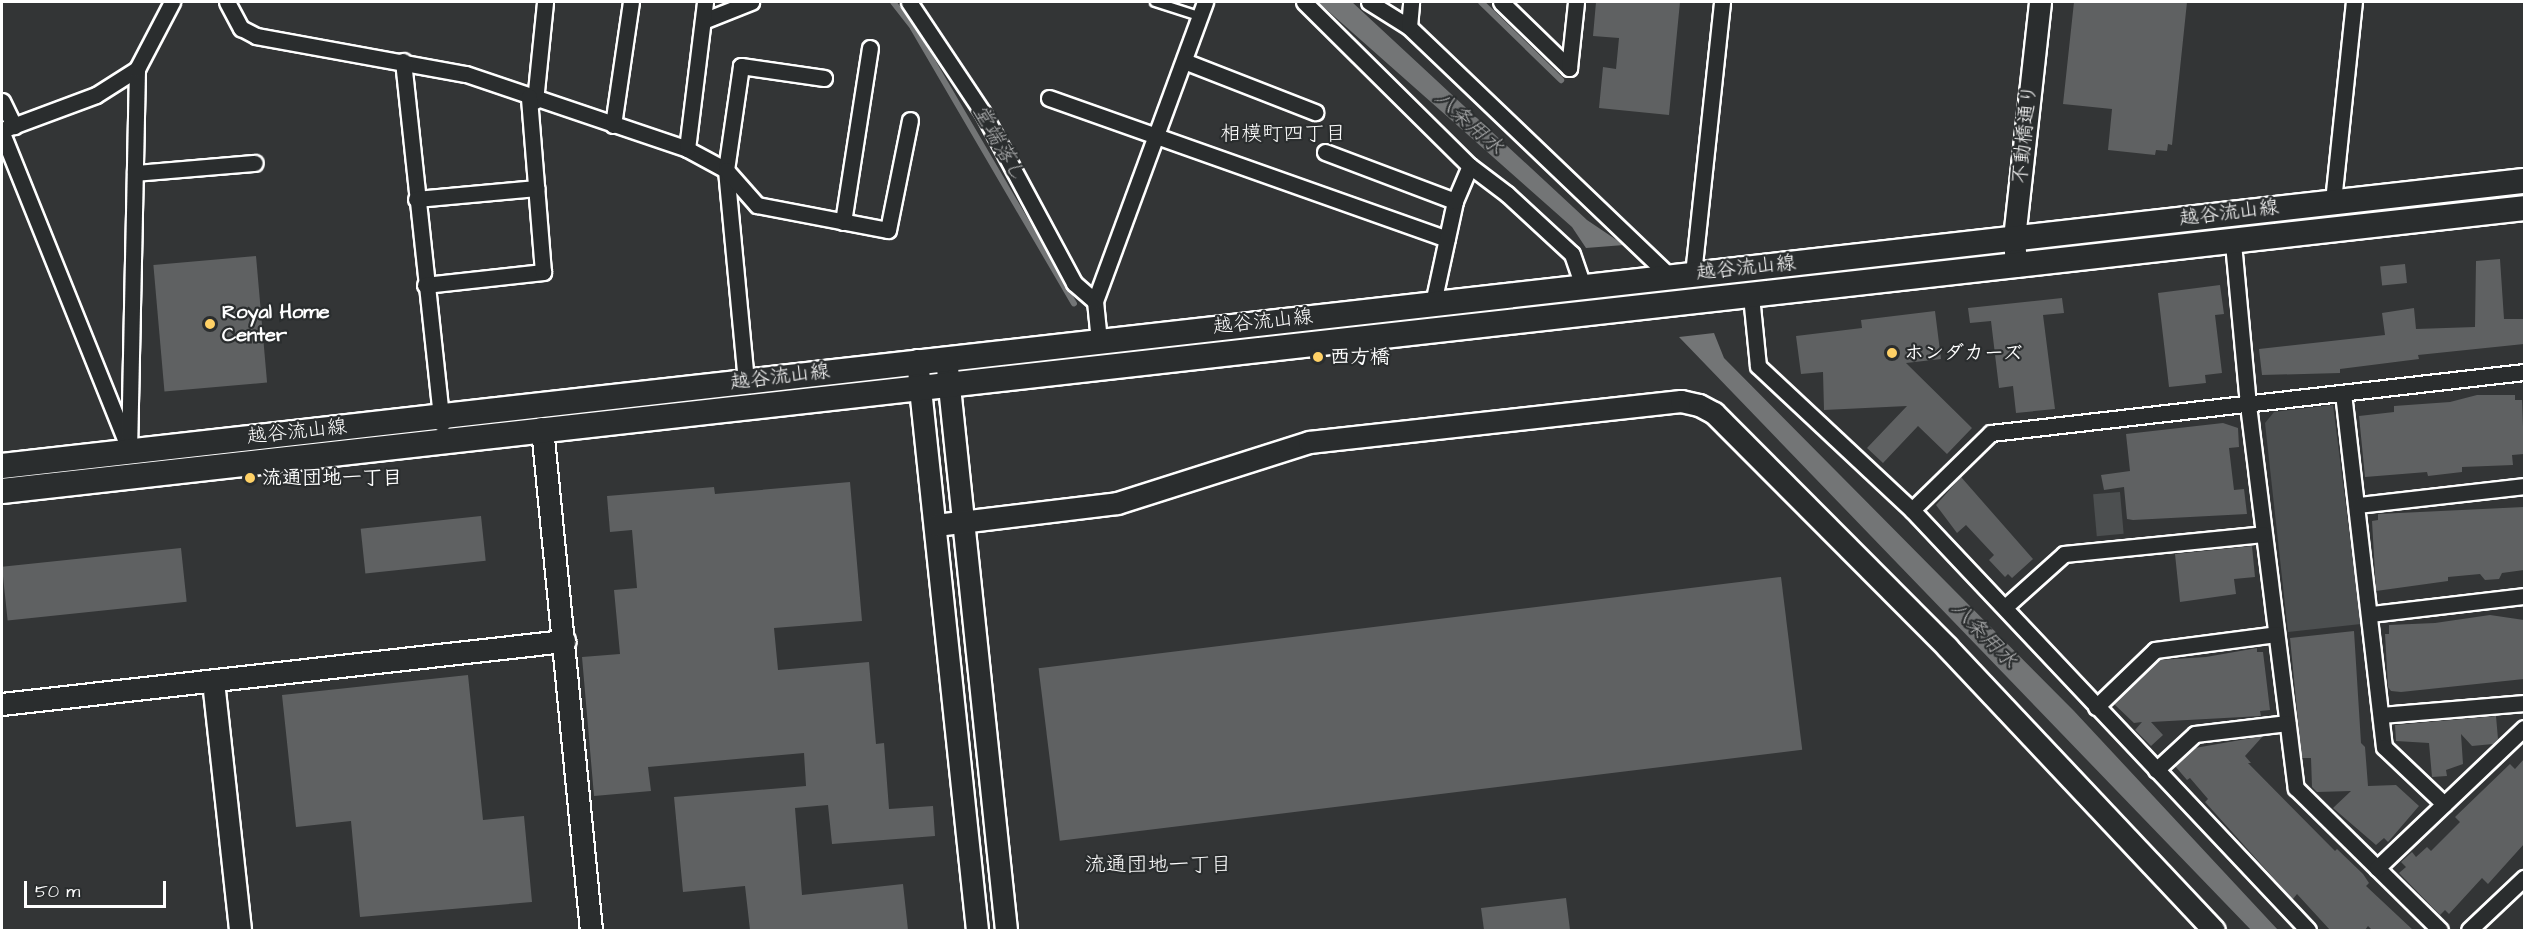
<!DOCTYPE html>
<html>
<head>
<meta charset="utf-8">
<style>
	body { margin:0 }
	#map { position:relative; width:2526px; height:932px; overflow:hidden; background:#333536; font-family:"Architects Daughter","Klee One",sans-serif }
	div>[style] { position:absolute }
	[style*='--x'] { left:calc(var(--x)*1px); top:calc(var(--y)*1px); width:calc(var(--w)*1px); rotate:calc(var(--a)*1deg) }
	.green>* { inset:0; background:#4c4f50; transform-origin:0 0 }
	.water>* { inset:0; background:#737576 }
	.stream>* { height:6px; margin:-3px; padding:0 3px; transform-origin:3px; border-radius:3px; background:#737576 }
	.building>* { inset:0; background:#5f6162; transform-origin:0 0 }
	.roads { filter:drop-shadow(2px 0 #fff) drop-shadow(-2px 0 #fff) drop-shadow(0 2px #fff) drop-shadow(0 -2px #fff) }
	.lane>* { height:8px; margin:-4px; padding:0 4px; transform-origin:4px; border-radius:4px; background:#2a2d2e }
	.street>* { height:15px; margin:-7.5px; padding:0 7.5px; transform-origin:7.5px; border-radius:7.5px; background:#2a2d2e }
	.secondary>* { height:21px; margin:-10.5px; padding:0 10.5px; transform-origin:10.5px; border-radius:10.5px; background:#2a2d2e }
	.primary>* { height:24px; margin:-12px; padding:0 12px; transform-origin:12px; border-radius:12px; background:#2a2d2e }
	.dots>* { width:16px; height:16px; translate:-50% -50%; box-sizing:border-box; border:3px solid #2a2d2e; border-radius:50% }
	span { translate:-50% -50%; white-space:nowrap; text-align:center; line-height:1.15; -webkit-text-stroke:4.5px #2a2d2e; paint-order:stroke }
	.street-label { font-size:20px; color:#fff }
	.poi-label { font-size:20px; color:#fff; font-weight:700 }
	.left { translate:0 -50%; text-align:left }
	.water-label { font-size:21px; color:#b2b3b4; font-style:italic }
	.neighbourhood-label { font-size:21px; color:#fff }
	.frame { position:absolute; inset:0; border:3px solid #fff; pointer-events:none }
	.scale { position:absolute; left:24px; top:881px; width:142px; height:27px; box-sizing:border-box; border:3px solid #fff; border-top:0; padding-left:8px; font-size:18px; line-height:21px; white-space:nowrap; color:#fff; -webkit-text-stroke:4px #2a2d2e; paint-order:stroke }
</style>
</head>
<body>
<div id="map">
	<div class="green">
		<i style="clip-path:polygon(2333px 405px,2361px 624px,2288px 632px,2265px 423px,2274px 412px)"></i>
		<i style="left:2120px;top:492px;width:42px;height:27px;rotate:85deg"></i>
	</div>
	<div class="water">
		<i style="clip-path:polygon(1318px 2px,1352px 2px,1587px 220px,1624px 245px,1586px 248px,1572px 227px)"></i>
		<i style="clip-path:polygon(1714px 333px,1724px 358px,2074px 711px,2278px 930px,2251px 930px,1679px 337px)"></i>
	</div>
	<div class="stream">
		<i style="--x:893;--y:2;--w:33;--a:52"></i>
		<i style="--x:913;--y:28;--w:319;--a:59.7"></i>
		<i style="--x:1481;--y:2;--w:112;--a:44.3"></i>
	</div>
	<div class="building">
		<i style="clip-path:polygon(1596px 2px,1680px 2px,1669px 115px,1599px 108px,1603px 67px,1616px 69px,1619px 38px,1593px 36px)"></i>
		<i style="clip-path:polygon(2074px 2px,2187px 2px,2172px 145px,2168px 144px,2167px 151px,2156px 150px,2155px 155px,2108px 150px,2112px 109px,2063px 104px)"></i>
		<i style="left:256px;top:256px;width:127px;height:103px;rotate:85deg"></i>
		<i style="clip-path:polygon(2500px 259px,2504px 319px,2524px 319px,2524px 344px,2418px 355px,2419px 359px,2340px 369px,2340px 373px,2262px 375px,2259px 349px,2385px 335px,2382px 313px,2414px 308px,2416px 329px,2475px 327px,2476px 261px)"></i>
		<i style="left:2405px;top:264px;width:19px;height:25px;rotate:84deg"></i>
		<i style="clip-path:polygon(2220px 285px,2224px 314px,2215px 315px,2222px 373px,2205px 375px,2206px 383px,2169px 387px,2158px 293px)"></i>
		<i style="clip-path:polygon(2062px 298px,2064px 313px,2043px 315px,2055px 409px,2016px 413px,2013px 386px,1999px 388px,1991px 321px,1970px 323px,1968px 308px)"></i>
		<i style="clip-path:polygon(1935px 311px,1941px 359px,1906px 363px,1972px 428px,1947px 454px,1918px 426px,1883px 463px,1867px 448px,1907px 406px,1824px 410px,1823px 372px,1801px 374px,1796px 336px,1862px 328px,1861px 320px)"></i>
		<i style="clip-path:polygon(2477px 395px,2515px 395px,2515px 400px,2522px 400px,2524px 454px,2512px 455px,2513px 465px,2462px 467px,2462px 472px,2428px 476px,2427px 472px,2365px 477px,2359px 416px,2394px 412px,2394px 406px,2450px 402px)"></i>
		<i style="clip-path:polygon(2223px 423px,2238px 428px,2239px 447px,2229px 448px,2234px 490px,2244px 489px,2247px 514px,2133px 520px,2127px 519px,2124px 487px,2104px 490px,2101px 475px,2130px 471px,2126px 434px)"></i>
		<i style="clip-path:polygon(1961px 477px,2033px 559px,2012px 578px,2008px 574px,2005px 577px,1989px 560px,1994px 555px,1966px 525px,1957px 533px,1936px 505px)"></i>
		<i style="clip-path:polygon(850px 482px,862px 621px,774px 628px,778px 670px,869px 662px,876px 744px,884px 743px,889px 809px,933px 806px,935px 836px,832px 844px,828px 805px,795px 808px,802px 895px,903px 884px,908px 930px,750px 930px,745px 886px,683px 892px,674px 797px,806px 786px,804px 753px,648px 767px,651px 791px,594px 796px,582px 657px,620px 654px,614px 590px,637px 588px,632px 530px,610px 532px,607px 496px,714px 487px,715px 494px)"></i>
		<i style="clip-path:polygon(2524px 507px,2524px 570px,2502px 573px,2499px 579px,2485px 580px,2480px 574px,2448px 577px,2448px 581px,2376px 591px,2372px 521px,2378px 520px,2378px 514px)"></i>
		<i style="left:481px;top:516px;width:45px;height:121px;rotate:84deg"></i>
		<i style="clip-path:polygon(2252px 546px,2255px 577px,2234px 579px,2236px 594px,2180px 602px,2175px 554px)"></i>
		<i style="left:181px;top:548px;width:54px;height:180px;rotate:84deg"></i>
		<i style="left:1781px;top:577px;width:174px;height:748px;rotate:83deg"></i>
		<i style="clip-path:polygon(2490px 615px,2524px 620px,2524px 679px,2401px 692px,2391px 691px,2388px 687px,2385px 634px,2389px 634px,2389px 625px,2435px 623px)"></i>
		<i style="clip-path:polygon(2354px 631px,2361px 743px,2365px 747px,2368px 786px,2396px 785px,2419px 806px,2388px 842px,2384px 838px,2376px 845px,2333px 808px,2351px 791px,2317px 792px,2312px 787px,2311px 758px,2302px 758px,2300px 742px,2290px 638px)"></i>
		<i style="clip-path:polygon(2257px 648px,2257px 652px,2263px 652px,2270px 710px,2260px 711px,2261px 716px,2151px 722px,2163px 735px,2151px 746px,2135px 730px,2142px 722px,2134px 723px,2114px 704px,2159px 660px,2206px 657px)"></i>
		<i style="clip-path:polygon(468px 675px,483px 820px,524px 816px,532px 902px,360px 917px,351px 821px,296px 827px,282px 695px)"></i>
		<i style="clip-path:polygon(2496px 716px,2498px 739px,2493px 744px,2472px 746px,2461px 734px,2463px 764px,2446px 770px,2447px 776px,2432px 777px,2429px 743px,2396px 741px,2395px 725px)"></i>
		<i style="clip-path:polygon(2263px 736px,2245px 756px,2251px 763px,2248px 763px,2335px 851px,2337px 849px,2363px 874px,2369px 883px,2366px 886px,2413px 930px,2372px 930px,2368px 926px,2365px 930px,2330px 930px,2297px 894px,2293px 899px,2287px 893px,2205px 802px,2208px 799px,2190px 778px,2187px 780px,2175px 766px,2195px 748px)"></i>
		<i style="clip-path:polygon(2524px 759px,2524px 844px,2488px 884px,2482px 878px,2449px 914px,2445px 910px,2440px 915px,2399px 873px,2406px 867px,2401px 862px,2412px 852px,2416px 857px,2427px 847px,2431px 851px,2460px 822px,2455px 817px,2510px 764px,2515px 769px)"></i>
		<i style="clip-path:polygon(1566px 898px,1570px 930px,1484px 930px,1481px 908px)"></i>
	</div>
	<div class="roads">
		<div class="lane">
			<i style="--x:1155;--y:2;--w:46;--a:17.7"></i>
		</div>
		<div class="street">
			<i style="--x:227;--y:2;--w:30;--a:62"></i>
			<i style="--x:241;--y:28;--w:17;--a:28"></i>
			<i style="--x:256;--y:36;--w:213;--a:10.3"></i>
			<i style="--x:466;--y:74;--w:233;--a:18.7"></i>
			<i style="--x:687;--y:149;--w:44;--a:28.3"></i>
			<i style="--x:726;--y:170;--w:212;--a:84.6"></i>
			<i style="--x:909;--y:2;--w:133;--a:56.3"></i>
			<i style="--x:983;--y:113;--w:193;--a:61.8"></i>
			<i style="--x:1074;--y:283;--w:28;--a:41"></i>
			<i style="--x:1304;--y:2;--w:233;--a:44.7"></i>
			<i style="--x:1470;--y:166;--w:46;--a:37.1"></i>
			<i style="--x:1507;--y:194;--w:88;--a:42.7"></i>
			<i style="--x:1572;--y:254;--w:36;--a:71"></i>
			<i style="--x:1369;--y:2;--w:47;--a:32"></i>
			<i style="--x:1409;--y:27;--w:362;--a:43.7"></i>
			<i style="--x:1501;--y:2;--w:95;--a:44.1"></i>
			<i style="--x:1569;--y:68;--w:66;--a:-83.9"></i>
			<i style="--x:703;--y:21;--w:52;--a:-21.6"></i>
			<i style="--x:1409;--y:27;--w:25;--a:-85"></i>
			<i style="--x:403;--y:61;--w:365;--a:83.9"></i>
			<i style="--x:1184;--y:61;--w:141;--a:21.3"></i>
			<i style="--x:824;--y:78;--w:84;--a:-171.8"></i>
			<i style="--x:741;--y:66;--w:105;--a:98.2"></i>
			<i style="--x:726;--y:170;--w:47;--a:48.5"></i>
			<i style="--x:757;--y:205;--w:133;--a:10.8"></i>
			<i style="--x:888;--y:230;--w:112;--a:-78.7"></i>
			<i style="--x:1049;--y:98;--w:422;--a:19.5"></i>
			<i style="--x:2;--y:101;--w:28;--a:64"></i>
			<i style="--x:535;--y:101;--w:100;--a:-84.2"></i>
			<i style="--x:613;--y:125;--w:124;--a:-81.7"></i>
			<i style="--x:2;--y:130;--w:100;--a:-20.4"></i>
			<i style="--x:96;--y:95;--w:49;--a:-32.4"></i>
			<i style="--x:2;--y:133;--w:333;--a:68.1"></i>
			<i style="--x:687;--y:149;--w:148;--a:-83"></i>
			<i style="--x:1325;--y:152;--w:139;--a:20.7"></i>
			<i style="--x:135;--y:173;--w:120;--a:-4.8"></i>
			<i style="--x:416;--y:199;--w:121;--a:-5.2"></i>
			<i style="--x:2333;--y:201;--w:200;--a:-84"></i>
			<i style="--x:843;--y:222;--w:176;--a:-81.2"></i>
			<i style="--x:2233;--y:243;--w:163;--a:84.7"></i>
			<i style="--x:2248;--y:405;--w:386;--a:82.9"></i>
			<i style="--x:2296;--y:788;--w:202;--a:44.6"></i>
			<i style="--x:1693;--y:274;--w:274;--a:-83.9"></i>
			<i style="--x:425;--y:285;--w:119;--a:-6.3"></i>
			<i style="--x:543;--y:272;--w:176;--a:-94.6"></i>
			<i style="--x:1751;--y:296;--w:70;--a:84.3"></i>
			<i style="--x:1758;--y:366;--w:211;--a:43.1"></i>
			<i style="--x:1912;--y:510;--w:577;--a:46.68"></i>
			<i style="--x:1433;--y:303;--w:104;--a:-77.8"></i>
			<i style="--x:1455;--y:201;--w:38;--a:-67"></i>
			<i style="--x:1099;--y:341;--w:40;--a:-95.7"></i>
			<i style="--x:1095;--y:301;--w:319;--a:-69.8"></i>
			<i style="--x:2343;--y:393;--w:356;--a:83.4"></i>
			<i style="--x:2384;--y:747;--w:83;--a:43.5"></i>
			<i style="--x:129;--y:451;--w:382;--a:-88.8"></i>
			<i style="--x:137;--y:69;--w:76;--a:-62.4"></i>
			<i style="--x:2358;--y:505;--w:167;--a:-6.5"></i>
			<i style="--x:1912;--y:510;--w:110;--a:-44.3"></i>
			<i style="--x:1991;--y:433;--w:536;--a:-6.53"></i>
			<i style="--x:2005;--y:607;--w:79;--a:-41.9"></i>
			<i style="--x:2064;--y:554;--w:200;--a:-5.7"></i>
			<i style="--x:2371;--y:614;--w:154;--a:-6.7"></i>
			<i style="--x:2096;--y:707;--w:82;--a:-44"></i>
			<i style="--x:2155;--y:650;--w:122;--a:-7.5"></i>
			<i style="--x:2381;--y:715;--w:144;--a:-4.8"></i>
			<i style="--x:2156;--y:770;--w:53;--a:-42.7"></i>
			<i style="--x:2195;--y:734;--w:93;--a:-6.8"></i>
			<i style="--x:2377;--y:868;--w:203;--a:-43.6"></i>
			<i style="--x:2469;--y:930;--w:76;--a:-43.4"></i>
		</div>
		<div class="secondary">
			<i style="--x:2016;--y:266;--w:28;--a:-94"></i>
			<i style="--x:2014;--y:238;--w:237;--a:-83.7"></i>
			<i style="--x:946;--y:358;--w:575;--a:84.01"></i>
			<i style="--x:917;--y:360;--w:573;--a:83.99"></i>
			<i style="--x:542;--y:428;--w:504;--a:84.43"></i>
			<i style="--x:936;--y:525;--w:182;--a:-6.9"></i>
			<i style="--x:1117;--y:503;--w:201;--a:-17.6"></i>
			<i style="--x:1309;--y:442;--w:374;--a:-6.3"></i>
			<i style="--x:1681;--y:401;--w:18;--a:13"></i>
			<i style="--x:1699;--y:405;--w:17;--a:28"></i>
			<i style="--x:1714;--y:413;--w:330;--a:45.1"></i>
			<i style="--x:1947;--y:647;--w:389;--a:46.7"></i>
			<i style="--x:213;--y:681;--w:250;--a:83.8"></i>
			<i style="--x:2;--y:704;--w:566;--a:-6.4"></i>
		</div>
		<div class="primary">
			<i style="--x:2;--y:466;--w:2538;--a:-6.45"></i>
			<i style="--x:2;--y:491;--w:2538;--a:-6.4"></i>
		</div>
	</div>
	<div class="dots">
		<i style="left:210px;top:324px;background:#ffd166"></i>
		<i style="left:1892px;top:353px;background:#ffd166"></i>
		<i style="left:1318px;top:357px;background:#ffd166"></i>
		<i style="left:250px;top:478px;background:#ffd166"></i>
	</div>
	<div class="street-label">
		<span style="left:2025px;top:134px;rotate:-84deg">不動橋通り</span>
		<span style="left:2229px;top:213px;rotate:-7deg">越谷流山線</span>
		<span style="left:1746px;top:268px;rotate:-6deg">越谷流山線</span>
		<span style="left:1263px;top:322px;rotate:-6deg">越谷流山線</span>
		<span style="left:780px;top:377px;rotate:-7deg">越谷流山線</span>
		<span style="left:297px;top:432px;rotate:-6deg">越谷流山線</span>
	</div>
	<div class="poi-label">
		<span class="left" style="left:222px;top:324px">Royal Home<br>Center</span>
		<span class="left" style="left:1904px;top:353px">ホンダカーズ</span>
		<span class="left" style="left:1330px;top:357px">西方橋</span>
		<span class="left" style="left:262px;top:478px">流通団地一丁目</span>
	</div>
	<div class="water-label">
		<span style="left:1469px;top:123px;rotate:42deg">八条用水</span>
		<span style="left:999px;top:143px;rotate:60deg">堂端落し</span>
		<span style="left:1984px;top:635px;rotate:46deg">八条用水</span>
	</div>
	<div class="neighbourhood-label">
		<span style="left:1283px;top:134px">相模町四丁目</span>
		<span style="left:1158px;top:865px">流通団地一丁目</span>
	</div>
	<div class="frame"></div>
	<div class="scale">50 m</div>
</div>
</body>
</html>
